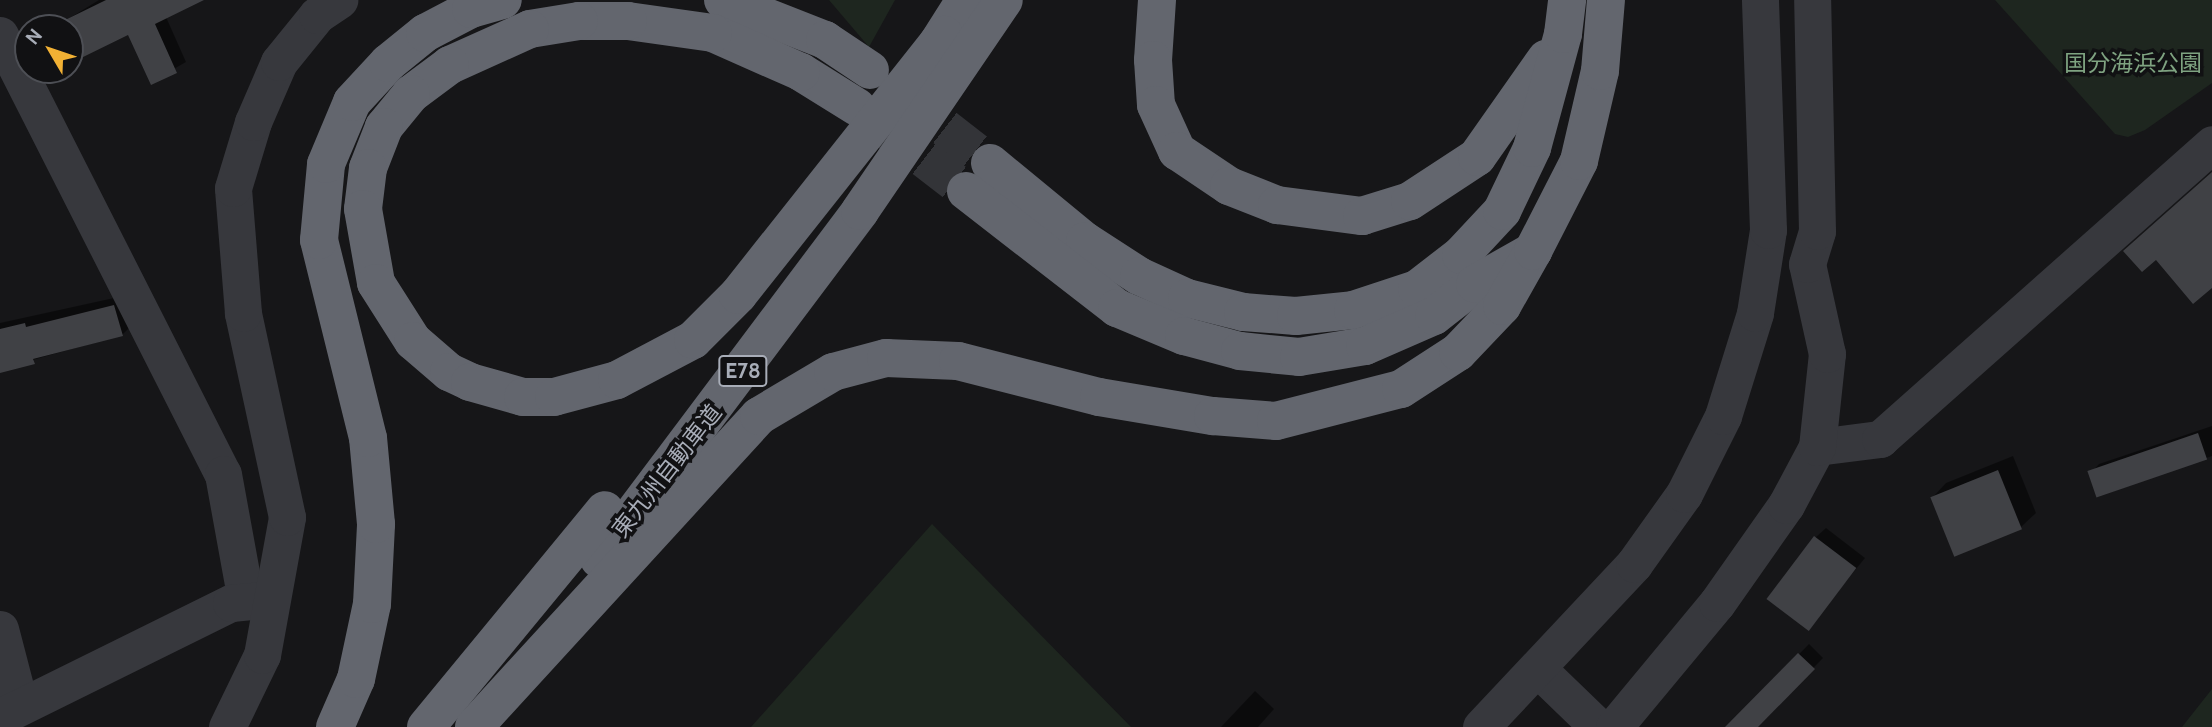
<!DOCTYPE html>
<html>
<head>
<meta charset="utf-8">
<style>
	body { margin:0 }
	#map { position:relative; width:2212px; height:727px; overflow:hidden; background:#161618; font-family:Cabin,"Noto Sans JP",sans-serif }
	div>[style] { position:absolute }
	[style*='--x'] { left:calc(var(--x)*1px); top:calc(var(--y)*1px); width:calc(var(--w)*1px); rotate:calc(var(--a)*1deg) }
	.green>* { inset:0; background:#1e261f }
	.shadow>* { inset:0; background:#0007 }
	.building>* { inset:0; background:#404145; transform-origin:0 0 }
	.motorway-tunnel>* { height:38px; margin-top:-19px; transform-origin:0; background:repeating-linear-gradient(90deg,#333438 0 38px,transparent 0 57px) }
	.minor>* { height:37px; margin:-18.5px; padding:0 18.5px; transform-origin:18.5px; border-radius:18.5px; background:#37383d }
	.motorway>* { height:38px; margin:-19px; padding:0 19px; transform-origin:19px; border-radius:19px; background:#63666e }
	span { translate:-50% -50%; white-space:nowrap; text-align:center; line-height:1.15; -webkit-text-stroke:7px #111113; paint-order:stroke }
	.shield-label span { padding:2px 5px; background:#111113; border:2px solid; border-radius:5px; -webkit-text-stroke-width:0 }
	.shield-label { font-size:21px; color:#a8adb8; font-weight:700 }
	.park-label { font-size:23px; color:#7fa381 }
	.street-label { font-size:23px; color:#a8adb8 }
	.north { position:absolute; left:14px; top:14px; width:70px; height:70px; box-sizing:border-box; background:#111113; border:2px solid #4d4f55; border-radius:50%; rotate:309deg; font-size:19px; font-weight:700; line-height:28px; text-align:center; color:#a8adb8 }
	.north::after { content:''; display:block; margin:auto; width:24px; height:32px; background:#f2b134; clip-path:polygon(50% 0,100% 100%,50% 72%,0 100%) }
</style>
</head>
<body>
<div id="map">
	<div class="green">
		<i style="clip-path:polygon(829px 0,895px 0,869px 47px)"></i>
		<i style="clip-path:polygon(1995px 0,2212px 0,2212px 83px,2145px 130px,2128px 137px,2115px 134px)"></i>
		<i style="clip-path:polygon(932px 524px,1131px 727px,751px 727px)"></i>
		<i style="clip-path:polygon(2212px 689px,2212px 727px,2182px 727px)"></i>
	</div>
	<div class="shadow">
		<i style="clip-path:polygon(99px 0,200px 0,166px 17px,186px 62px,151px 82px,129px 32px,80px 56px,63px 22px)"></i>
		<i style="clip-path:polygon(123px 296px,132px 325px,122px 335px,0 369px,0 323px)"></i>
		<i style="clip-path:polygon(2212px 426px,2212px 456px,2098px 497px,2090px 474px,2099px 464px)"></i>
		<i style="clip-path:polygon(2013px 456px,2036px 513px,2021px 527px,1932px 498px,1946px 483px)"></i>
		<i style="clip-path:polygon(1826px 528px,1865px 558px,1807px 629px,1816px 537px)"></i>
		<i style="clip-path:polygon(1809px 644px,1823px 658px,1756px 727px,1728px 727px)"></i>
		<i style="clip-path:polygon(1255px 691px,1274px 709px,1258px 727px,1221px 727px)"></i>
	</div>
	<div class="building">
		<i style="clip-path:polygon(106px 0,204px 0,155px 24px,177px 73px,151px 85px,128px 35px,79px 59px,70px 28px,61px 22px)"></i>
		<i style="clip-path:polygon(2212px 172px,2212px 288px,2193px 304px,2156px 260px,2142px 272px,2123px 251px)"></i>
		<i style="clip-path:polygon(114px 305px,123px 336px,33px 359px,35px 364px,0 373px,0 329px,25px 323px,26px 327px)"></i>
		<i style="left:2198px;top:433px;width:28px;height:117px;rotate:71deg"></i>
		<i style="left:1998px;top:470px;width:64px;height:73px;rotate:68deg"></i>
		<i style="left:1814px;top:536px;width:53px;height:79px;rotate:37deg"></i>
		<i style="clip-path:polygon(1798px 653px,1815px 669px,1758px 727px,1725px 727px)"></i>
	</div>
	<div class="motorway-tunnel">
		<i style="--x:900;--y:93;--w:114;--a:37.9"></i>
		<i style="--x:879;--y:124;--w:110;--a:37.6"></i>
	</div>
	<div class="minor">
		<i style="--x:0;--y:35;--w:492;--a:63.1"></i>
		<i style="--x:223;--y:474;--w:129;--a:79.7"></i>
		<i style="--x:1817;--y:447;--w:64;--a:-7.2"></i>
		<i style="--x:1880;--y:439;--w:444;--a:-41.6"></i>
		<i style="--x:0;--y:629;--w:80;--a:75.4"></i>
		<i style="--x:1537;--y:668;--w:85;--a:44"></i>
		<i style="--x:0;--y:717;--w:258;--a:-26.3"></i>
		<i style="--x:231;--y:603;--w:40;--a:-5.7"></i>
		<i style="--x:227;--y:727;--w:80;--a:-64.1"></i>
		<i style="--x:262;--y:655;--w:140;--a:-79.7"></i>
		<i style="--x:287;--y:517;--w:209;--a:-102.2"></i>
		<i style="--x:243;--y:313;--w:125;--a:-94.6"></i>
		<i style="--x:233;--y:188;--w:69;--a:-73.1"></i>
		<i style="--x:253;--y:122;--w:65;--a:-66.6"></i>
		<i style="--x:279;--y:62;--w:60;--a:-51"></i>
		<i style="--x:317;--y:15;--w:27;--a:-34"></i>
		<i style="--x:1481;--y:727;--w:224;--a:-46.8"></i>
		<i style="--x:1634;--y:564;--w:86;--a:-54.5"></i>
		<i style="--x:1684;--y:494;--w:87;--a:-63.4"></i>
		<i style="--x:1723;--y:416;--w:108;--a:-72.7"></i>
		<i style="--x:1755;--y:313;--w:84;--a:-81.1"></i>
		<i style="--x:1768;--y:230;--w:230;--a:-92"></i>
		<i style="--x:1614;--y:727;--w:161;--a:-50.3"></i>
		<i style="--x:1717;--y:603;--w:120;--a:-54.9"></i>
		<i style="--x:1786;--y:505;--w:66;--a:-61.9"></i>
		<i style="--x:1817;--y:447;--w:94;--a:-83.9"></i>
		<i style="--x:1827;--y:354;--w:92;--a:-102.5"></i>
		<i style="--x:1807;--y:264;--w:34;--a:-73"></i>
		<i style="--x:1817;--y:231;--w:231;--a:-91.2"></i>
	</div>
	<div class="motorway">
		<i style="--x:723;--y:0;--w:110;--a:21.4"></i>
		<i style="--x:825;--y:40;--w:54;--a:33.7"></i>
		<i style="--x:1157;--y:0;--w:60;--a:93.8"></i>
		<i style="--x:1153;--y:60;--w:45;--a:86.2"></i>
		<i style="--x:1156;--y:105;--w:51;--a:65.5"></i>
		<i style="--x:1177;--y:151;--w:63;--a:33.9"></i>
		<i style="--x:1229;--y:186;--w:52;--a:21.6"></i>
		<i style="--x:1277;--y:205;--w:86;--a:7.4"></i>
		<i style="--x:1362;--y:216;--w:50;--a:-17.4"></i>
		<i style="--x:1410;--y:201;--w:80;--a:-33.3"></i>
		<i style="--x:1477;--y:157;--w:120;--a:-54.9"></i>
		<i style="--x:929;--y:57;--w:67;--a:-57.7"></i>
		<i style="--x:857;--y:107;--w:66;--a:-148"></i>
		<i style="--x:801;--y:72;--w:96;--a:-156.1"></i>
		<i style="--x:713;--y:33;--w:86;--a:-172"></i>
		<i style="--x:628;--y:21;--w:49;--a:180"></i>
		<i style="--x:579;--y:21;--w:50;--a:170.7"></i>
		<i style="--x:530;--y:29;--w:88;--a:155.8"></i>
		<i style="--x:450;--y:65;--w:49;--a:143.4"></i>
		<i style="--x:411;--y:94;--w:43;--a:129.3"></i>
		<i style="--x:384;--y:127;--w:44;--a:111.3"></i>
		<i style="--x:368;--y:168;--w:41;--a:97"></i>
		<i style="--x:363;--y:209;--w:75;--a:80"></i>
		<i style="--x:376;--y:283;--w:69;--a:57.5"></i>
		<i style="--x:413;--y:341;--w:48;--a:40.7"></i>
		<i style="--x:449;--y:372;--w:23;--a:25"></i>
		<i style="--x:470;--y:382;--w:55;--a:15.8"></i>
		<i style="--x:523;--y:397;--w:31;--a:0"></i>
		<i style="--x:554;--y:397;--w:65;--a:-15.1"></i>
		<i style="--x:617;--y:380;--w:86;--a:-27.8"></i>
		<i style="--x:693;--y:340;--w:64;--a:-45"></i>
		<i style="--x:738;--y:295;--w:332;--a:-51.6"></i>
		<i style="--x:990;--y:163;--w:123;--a:39.4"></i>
		<i style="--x:1085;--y:241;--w:64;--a:32.9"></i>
		<i style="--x:1139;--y:276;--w:53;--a:24.6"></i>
		<i style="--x:1187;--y:298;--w:58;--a:14"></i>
		<i style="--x:1243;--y:312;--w:53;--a:4.3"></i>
		<i style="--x:1296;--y:316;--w:57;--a:-6"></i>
		<i style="--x:1353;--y:310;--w:67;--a:-18.2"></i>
		<i style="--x:1417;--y:289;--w:56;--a:-37.7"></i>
		<i style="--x:1461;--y:255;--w:60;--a:-47"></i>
		<i style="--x:1502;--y:211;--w:70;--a:-64.5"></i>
		<i style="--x:1532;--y:148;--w:118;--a:-74.8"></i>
		<i style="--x:1563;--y:34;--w:34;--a:-83"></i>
		<i style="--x:966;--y:191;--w:191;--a:37.8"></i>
		<i style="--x:1117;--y:308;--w:73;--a:22.7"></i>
		<i style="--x:1184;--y:336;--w:58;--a:15"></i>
		<i style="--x:1240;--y:351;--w:59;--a:5.8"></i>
		<i style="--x:1299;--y:357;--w:67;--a:-9.5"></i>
		<i style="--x:1365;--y:346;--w:75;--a:-23.5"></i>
		<i style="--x:1434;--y:316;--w:52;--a:-38"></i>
		<i style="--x:1475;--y:284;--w:67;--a:-29.6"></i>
		<i style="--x:599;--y:559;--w:435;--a:-53.1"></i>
		<i style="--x:860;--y:211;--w:255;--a:-55.7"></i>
		<i style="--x:335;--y:727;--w:52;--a:-66.4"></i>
		<i style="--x:356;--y:679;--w:77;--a:-78"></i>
		<i style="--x:372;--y:604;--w:80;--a:-87.1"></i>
		<i style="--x:376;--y:524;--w:86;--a:-95.3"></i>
		<i style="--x:368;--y:438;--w:204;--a:-103.9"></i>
		<i style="--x:319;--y:240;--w:76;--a:-84.7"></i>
		<i style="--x:326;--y:164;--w:67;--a:-67.2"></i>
		<i style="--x:352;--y:102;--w:53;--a:-47.3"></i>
		<i style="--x:388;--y:63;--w:48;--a:-39"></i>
		<i style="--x:425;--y:33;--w:52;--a:-27.6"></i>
		<i style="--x:471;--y:9;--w:33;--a:-16"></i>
		<i style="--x:426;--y:727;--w:281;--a:-50.5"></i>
		<i style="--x:474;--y:727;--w:422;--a:-47.5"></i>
		<i style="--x:759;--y:416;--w:86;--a:-30.7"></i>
		<i style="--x:833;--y:372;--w:55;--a:-14.8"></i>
		<i style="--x:886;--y:358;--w:72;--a:2.4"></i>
		<i style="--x:958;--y:361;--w:146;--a:14.3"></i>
		<i style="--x:1099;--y:397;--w:116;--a:9.5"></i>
		<i style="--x:1213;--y:416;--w:63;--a:4.5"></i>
		<i style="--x:1276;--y:421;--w:129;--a:-14.4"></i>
		<i style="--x:1401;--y:389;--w:68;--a:-33"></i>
		<i style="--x:1458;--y:352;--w:64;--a:-46.3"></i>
		<i style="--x:1502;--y:306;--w:63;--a:-60.6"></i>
		<i style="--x:1533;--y:251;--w:101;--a:-62.9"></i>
		<i style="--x:1579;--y:161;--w:92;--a:-76.9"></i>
		<i style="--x:1600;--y:71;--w:71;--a:-85.2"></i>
	</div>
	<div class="shield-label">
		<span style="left:743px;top:371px">E78</span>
	</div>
	<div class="park-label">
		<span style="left:2133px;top:63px">国分海浜公園</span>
	</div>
	<div class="street-label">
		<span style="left:667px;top:471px;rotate:-52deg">東九州自動車道</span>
	</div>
	<div class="north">N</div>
</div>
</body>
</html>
